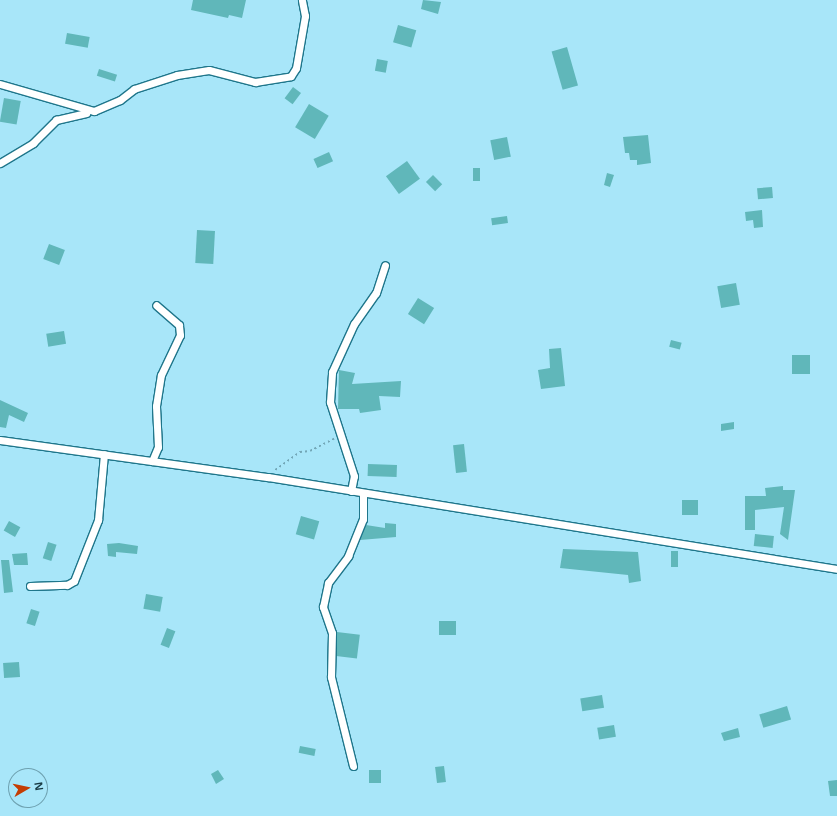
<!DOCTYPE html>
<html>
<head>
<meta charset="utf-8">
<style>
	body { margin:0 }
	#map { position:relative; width:837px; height:816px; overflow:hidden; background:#a8e6f9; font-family:"Open Sans",sans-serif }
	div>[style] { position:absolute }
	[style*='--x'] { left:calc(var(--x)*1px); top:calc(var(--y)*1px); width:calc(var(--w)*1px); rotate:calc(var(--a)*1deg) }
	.building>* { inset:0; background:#60b7ba; transform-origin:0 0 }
	.path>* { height:1.5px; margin-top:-0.75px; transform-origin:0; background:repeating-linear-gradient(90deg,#73a7b7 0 2px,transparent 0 5px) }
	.roads { filter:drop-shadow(1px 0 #1f768b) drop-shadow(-1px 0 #1f768b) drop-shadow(0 1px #1f768b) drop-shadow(0 -1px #1f768b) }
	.street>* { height:7px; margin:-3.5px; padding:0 3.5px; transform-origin:3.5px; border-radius:3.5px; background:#fff }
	span { translate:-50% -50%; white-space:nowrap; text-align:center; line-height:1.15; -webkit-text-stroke:4px #a8e6f9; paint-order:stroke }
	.north { position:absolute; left:8px; top:768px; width:40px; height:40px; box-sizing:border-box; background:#a8e6f9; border:1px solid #6ea1b0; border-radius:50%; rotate:81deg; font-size:11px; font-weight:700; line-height:16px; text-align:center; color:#183a43 }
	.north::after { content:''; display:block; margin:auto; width:14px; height:18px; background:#c43d03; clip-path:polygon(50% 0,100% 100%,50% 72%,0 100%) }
</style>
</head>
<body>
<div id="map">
	<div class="building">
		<i style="clip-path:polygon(193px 0,246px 0,242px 18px,229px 15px,228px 18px,191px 10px)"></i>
		<i style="clip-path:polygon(423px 0,441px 2px,438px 14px,421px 9px)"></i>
		<i style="left:398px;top:25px;width:19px;height:18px;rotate:16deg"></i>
		<i style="left:67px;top:33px;width:23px;height:11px;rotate:10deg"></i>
		<i style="left:567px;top:47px;width:40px;height:16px;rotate:74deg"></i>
		<i style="left:377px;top:59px;width:11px;height:12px;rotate:10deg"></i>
		<i style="left:99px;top:69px;width:19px;height:7px;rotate:18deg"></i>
		<i style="left:293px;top:87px;width:10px;height:14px;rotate:37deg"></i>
		<i style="left:4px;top:98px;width:17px;height:24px;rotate:10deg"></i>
		<i style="left:309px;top:104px;width:23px;height:27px;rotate:31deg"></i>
		<i style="clip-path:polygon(648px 135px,651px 163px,637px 165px,637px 160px,630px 160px,629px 153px,625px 153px,623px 137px)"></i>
		<i style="left:507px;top:137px;width:20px;height:17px;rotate:79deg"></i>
		<i style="left:329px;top:152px;width:10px;height:17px;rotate:66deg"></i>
		<i style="left:407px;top:161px;width:22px;height:26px;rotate:54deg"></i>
		<i style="left:473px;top:168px;width:7px;height:13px"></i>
		<i style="clip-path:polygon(607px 173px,614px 175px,610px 187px,604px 185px)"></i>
		<i style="left:433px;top:175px;width:13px;height:10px;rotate:45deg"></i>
		<i style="left:772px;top:187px;width:11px;height:15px;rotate:85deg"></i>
		<i style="clip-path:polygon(762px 210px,763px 227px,754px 228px,753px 220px,746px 221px,745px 212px)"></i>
		<i style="left:507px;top:216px;width:7px;height:16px;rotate:82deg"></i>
		<i style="left:197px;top:230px;width:18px;height:33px;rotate:3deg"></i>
		<i style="left:49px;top:244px;width:17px;height:16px;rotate:21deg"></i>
		<i style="left:736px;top:283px;width:22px;height:19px;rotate:80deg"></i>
		<i style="left:418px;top:298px;width:19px;height:19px;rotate:32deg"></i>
		<i style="left:64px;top:331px;width:13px;height:18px;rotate:81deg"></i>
		<i style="left:671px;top:340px;width:11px;height:7px;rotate:15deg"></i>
		<i style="clip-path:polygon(561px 348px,565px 386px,541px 389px,538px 370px,550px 368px,549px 349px)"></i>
		<i style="left:792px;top:355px;width:18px;height:19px"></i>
		<i style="clip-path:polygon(339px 370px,355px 373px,352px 384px,401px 381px,400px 397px,379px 396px,381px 410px,360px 413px,359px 409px,338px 409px)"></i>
		<i style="clip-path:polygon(0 400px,28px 413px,24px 422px,9px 415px,6px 428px,0 427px)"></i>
		<i style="clip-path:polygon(734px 422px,734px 429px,721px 431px,721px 424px)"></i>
		<i style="left:464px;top:444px;width:28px;height:11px;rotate:84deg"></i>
		<i style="left:368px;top:464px;width:29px;height:12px;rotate:2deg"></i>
		<i style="clip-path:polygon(783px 486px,783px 490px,795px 490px,788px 540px,780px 534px,784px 507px,755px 510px,755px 530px,745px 530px,745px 496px,766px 496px,765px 488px)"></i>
		<i style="left:682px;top:500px;width:16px;height:15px"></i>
		<i style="left:301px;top:516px;width:19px;height:19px;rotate:16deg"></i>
		<i style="left:9px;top:521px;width:13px;height:11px;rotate:29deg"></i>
		<i style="clip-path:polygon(385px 523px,396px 524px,396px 537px,360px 540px,366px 525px,385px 528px)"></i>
		<i style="left:755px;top:534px;width:19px;height:12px;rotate:6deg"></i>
		<i style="left:48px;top:542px;width:9px;height:17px;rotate:18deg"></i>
		<i style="clip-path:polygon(119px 543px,138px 546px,137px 554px,116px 552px,116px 557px,108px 556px,107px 544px)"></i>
		<i style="clip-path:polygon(563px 549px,638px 552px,641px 581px,629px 583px,628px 575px,560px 568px)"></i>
		<i style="left:671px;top:551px;width:7px;height:16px"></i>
		<i style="clip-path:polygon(27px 553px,28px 565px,14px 565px,12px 554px)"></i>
		<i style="clip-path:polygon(1px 560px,9px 560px,13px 592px,4px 593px)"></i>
		<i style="left:146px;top:594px;width:17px;height:15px;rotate:10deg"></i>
		<i style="left:31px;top:609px;width:9px;height:15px;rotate:18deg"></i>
		<i style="left:439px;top:621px;width:17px;height:14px"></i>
		<i style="left:167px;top:628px;width:9px;height:18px;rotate:21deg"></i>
		<i style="left:337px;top:632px;width:23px;height:24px;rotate:7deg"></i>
		<i style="left:19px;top:662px;width:15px;height:16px;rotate:86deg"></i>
		<i style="left:602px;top:695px;width:13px;height:22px;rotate:81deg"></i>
		<i style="left:787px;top:706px;width:14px;height:29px;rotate:73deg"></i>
		<i style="left:614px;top:725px;width:12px;height:17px;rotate:81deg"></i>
		<i style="clip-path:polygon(738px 728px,740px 737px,724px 741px,721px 733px)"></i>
		<i style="left:300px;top:746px;width:16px;height:7px;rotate:11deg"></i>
		<i style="left:444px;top:766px;width:16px;height:9px;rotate:83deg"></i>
		<i style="clip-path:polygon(218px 770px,224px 779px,216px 784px,211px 774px)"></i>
		<i style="left:369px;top:770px;width:12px;height:13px"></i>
		<i style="clip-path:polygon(837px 780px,837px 796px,830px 796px,828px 781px)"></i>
	</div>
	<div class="path">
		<i style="--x:275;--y:470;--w:31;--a:-36"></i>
		<i style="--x:300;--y:452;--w:10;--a:-6"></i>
		<i style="--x:310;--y:451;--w:27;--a:-27"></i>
	</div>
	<div class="roads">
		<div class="street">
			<i style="--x:0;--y:84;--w:98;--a:16"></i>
			<i style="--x:94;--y:111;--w:28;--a:-23"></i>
			<i style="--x:120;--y:100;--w:18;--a:-38"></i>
			<i style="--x:134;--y:89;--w:45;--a:-18"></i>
			<i style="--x:177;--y:75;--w:32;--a:-9"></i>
			<i style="--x:209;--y:70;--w:48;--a:14.6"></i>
			<i style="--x:255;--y:82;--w:36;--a:-9"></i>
			<i style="--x:291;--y:76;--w:9;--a:-58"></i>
			<i style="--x:296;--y:68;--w:53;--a:-80.2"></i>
			<i style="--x:305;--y:16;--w:16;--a:-101"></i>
			<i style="--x:0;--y:163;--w:39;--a:-31"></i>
			<i style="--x:33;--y:143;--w:33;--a:-45"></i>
			<i style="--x:56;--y:120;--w:31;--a:-13"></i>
			<i style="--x:0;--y:440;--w:271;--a:7.9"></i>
			<i style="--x:268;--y:477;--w:576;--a:9.18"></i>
			<i style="--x:152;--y:461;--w:15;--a:-67"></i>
			<i style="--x:158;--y:447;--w:41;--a:-92.8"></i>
			<i style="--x:156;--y:406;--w:31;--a:-81"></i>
			<i style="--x:161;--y:375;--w:44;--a:-64.6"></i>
			<i style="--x:180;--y:335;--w:10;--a:-96"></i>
			<i style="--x:179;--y:325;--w:30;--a:-139"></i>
			<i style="--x:351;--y:491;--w:15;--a:-79"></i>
			<i style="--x:354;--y:476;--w:78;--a:-108"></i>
			<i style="--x:330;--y:402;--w:30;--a:-86"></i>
			<i style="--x:332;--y:372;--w:53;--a:-65.4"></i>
			<i style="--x:354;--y:324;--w:38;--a:-55"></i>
			<i style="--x:376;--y:293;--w:29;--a:-72"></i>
			<i style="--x:30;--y:586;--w:37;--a:-2"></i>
			<i style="--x:67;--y:585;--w:8;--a:-30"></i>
			<i style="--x:74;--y:581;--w:66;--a:-68.5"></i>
			<i style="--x:98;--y:520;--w:66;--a:-84.8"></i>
			<i style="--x:353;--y:766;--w:92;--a:-103.9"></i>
			<i style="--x:331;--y:677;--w:44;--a:-88.7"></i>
			<i style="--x:332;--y:633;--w:28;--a:-109"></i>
			<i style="--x:323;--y:607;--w:25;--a:-78"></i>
			<i style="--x:328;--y:583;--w:34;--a:-53"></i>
			<i style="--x:348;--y:556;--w:40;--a:-68"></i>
			<i style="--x:363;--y:519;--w:26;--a:-90"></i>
		</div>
	</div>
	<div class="north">N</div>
</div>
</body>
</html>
